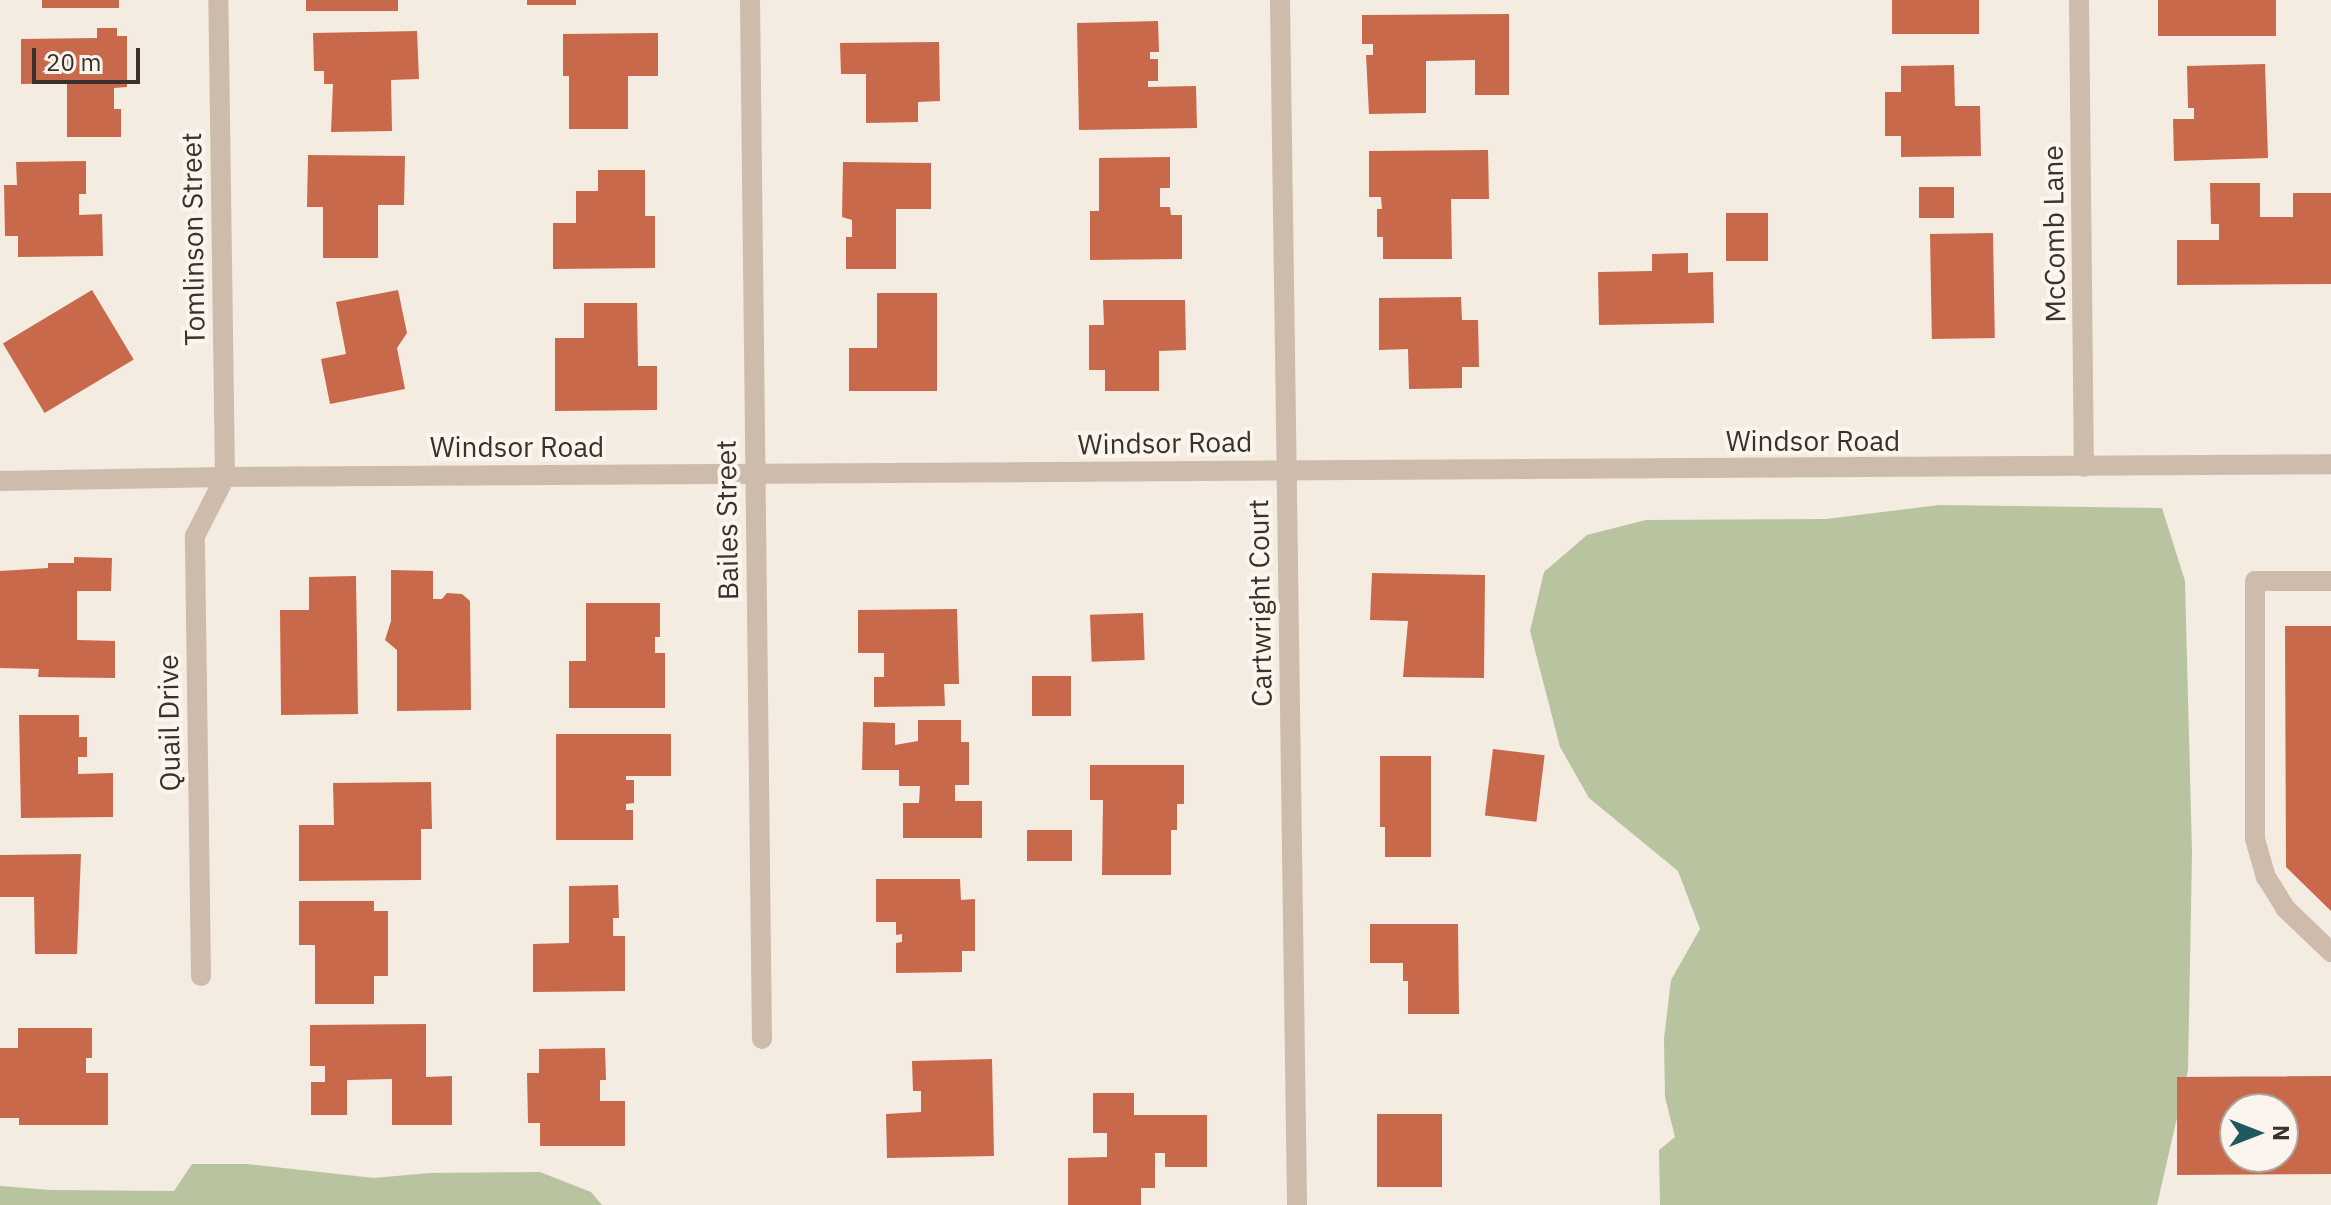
<!DOCTYPE html>
<html>
<head>
<meta charset="utf-8">
<style>
	body { margin:0 }
	#map { position:relative; width:2331px; height:1205px; overflow:hidden; background:#f4ebe1; font-family:"IBM Plex Sans",sans-serif }
	div>[style] { position:absolute }
	[style*='--x'] { left:calc(var(--x)*1px); top:calc(var(--y)*1px); width:calc(var(--w)*1px); rotate:calc(var(--a)*1deg) }
	.green>* { inset:0; background:#b8c4a0 }
	.building>* { inset:0; background:#c8694b; transform-origin:0 0 }
	.lane>* { height:20px; margin:-10px; padding:0 10px; transform-origin:10px; border-radius:10px; background:#cdbbac }
	.street>* { height:20px; margin:-10px; padding:0 10px; transform-origin:10px; border-radius:10px; background:#cdbbac }
	span { translate:-50% -50%; white-space:nowrap; text-align:center; line-height:1.15; -webkit-text-stroke:8px #fbf5ee; paint-order:stroke }
	.street-label { font-size:28px; color:#3b302b }
	.north { position:absolute; left:2219px; top:1093px; width:80px; height:80px; box-sizing:border-box; background:#fbf5ee; border:2px solid #aea6a0; border-radius:50%; rotate:90deg; font-size:22px; font-weight:700; line-height:32px; text-align:center; color:#3b302b }
	.north::after { content:''; display:block; margin:auto; width:28px; height:36px; background:#1f5a5e; clip-path:polygon(50% 0,100% 100%,50% 72%,0 100%) }
	.scale { position:absolute; left:32px; top:48px; width:108px; height:36px; box-sizing:border-box; border:4px solid #3b302b; border-top:0; padding-left:10px; font-size:24px; line-height:28px; white-space:nowrap; color:#3b302b; -webkit-text-stroke:6px #fbf5ee; paint-order:stroke }
</style>
</head>
<body>
<div id="map">
	<div class="green">
		<i style="clip-path:polygon(1939px 505px,2162px 508px,2185px 581px,2192px 853px,2188px 1070px,2157px 1205px,1660px 1205px,1659px 1150px,1675px 1137px,1665px 1097px,1664px 1039px,1671px 980px,1700px 929px,1678px 871px,1589px 798px,1560px 747px,1530px 631px,1544px 572px,1587px 535px,1646px 520px,1826px 519px)"></i>
		<i style="clip-path:polygon(192px 1164px,247px 1164px,374px 1178px,429px 1173px,540px 1172px,591px 1192px,602px 1205px,0 1205px,0 1186px,51px 1190px,174px 1191px)"></i>
	</div>
	<div class="building">
		<i style="left:42px;top:0;width:77px;height:8px"></i>
		<i style="left:306px;top:0;width:92px;height:11px"></i>
		<i style="left:527px;top:0;width:49px;height:5px"></i>
		<i style="left:1892px;top:0;width:87px;height:34px"></i>
		<i style="left:2158px;top:0;width:118px;height:36px"></i>
		<i style="clip-path:polygon(1509px 14px,1509px 95px,1475px 95px,1475px 60px,1426px 61px,1426px 113px,1369px 114px,1366px 55px,1373px 55px,1373px 44px,1362px 44px,1362px 15px)"></i>
		<i style="clip-path:polygon(1158px 21px,1159px 52px,1150px 52px,1150px 59px,1158px 59px,1158px 81px,1148px 81px,1148px 87px,1196px 86px,1197px 128px,1079px 130px,1077px 23px)"></i>
		<i style="clip-path:polygon(97px 28px,117px 28px,117px 36px,127px 36px,127px 87px,114px 88px,114px 109px,121px 109px,121px 137px,67px 137px,67px 83px,21px 84px,21px 39px,97px 38px)"></i>
		<i style="clip-path:polygon(417px 31px,419px 79px,391px 80px,392px 131px,331px 132px,333px 84px,324px 84px,324px 71px,314px 71px,313px 33px)"></i>
		<i style="clip-path:polygon(658px 33px,658px 76px,628px 76px,628px 129px,569px 129px,569px 76px,563px 76px,563px 34px)"></i>
		<i style="clip-path:polygon(939px 42px,940px 101px,918px 102px,918px 122px,866px 123px,866px 74px,841px 74px,840px 43px)"></i>
		<i style="clip-path:polygon(2265px 64px,2268px 158px,2174px 161px,2173px 119px,2194px 119px,2194px 108px,2188px 108px,2187px 66px)"></i>
		<i style="clip-path:polygon(1954px 65px,1955px 106px,1980px 106px,1981px 156px,1901px 157px,1901px 136px,1885px 136px,1885px 92px,1901px 92px,1901px 66px)"></i>
		<i style="clip-path:polygon(1488px 150px,1489px 199px,1451px 199px,1452px 259px,1383px 259px,1383px 237px,1377px 237px,1377px 209px,1382px 209px,1381px 197px,1369px 197px,1369px 151px)"></i>
		<i style="clip-path:polygon(308px 155px,405px 156px,404px 205px,378px 205px,378px 258px,323px 258px,323px 207px,307px 207px)"></i>
		<i style="clip-path:polygon(1170px 157px,1170px 188px,1160px 188px,1160px 207px,1170px 207px,1171px 215px,1182px 215px,1182px 259px,1090px 260px,1090px 211px,1099px 211px,1099px 158px)"></i>
		<i style="clip-path:polygon(86px 161px,86px 194px,79px 194px,79px 215px,102px 214px,103px 256px,18px 257px,18px 236px,5px 236px,4px 185px,17px 185px,16px 162px)"></i>
		<i style="clip-path:polygon(843px 162px,931px 163px,931px 209px,896px 209px,896px 269px,846px 269px,846px 237px,852px 237px,852px 220px,842px 217px)"></i>
		<i style="clip-path:polygon(598px 170px,645px 170px,645px 216px,655px 216px,655px 268px,553px 269px,553px 223px,576px 223px,576px 191px,598px 191px)"></i>
		<i style="clip-path:polygon(2210px 183px,2260px 183px,2260px 217px,2293px 217px,2293px 193px,2331px 193px,2331px 284px,2177px 285px,2177px 240px,2219px 240px,2219px 224px,2211px 224px)"></i>
		<i style="left:1919px;top:187px;width:35px;height:31px"></i>
		<i style="left:1768px;top:213px;width:48px;height:42px;rotate:90deg"></i>
		<i style="left:1993px;top:233px;width:105px;height:63px;rotate:89deg"></i>
		<i style="clip-path:polygon(1688px 253px,1688px 273px,1713px 272px,1714px 323px,1599px 325px,1598px 272px,1652px 271px,1652px 254px)"></i>
		<i style="left:92px;top:290px;width:81px;height:104px;rotate:59deg"></i>
		<i style="clip-path:polygon(398px 290px,407px 333px,397px 348px,405px 389px,330px 404px,321px 359px,346px 354px,336px 302px)"></i>
		<i style="clip-path:polygon(877px 293px,937px 293px,937px 391px,849px 391px,849px 348px,877px 348px)"></i>
		<i style="clip-path:polygon(1461px 297px,1462px 320px,1478px 320px,1479px 367px,1462px 367px,1462px 388px,1409px 389px,1408px 349px,1379px 350px,1379px 298px)"></i>
		<i style="clip-path:polygon(1103px 300px,1185px 300px,1186px 350px,1159px 351px,1159px 391px,1105px 391px,1105px 370px,1089px 370px,1089px 325px,1104px 325px)"></i>
		<i style="clip-path:polygon(584px 303px,637px 303px,638px 366px,657px 366px,657px 410px,555px 411px,555px 338px,584px 338px)"></i>
		<i style="clip-path:polygon(74px 557px,112px 558px,111px 591px,77px 591px,77px 640px,115px 641px,115px 678px,38px 677px,39px 669px,0 668px,0 571px,48px 568px,48px 563px,74px 563px)"></i>
		<i style="clip-path:polygon(391px 570px,433px 571px,433px 599px,442px 599px,447px 593px,462px 594px,470px 601px,471px 710px,397px 711px,397px 650px,385px 640px,391px 621px)"></i>
		<i style="clip-path:polygon(1372px 573px,1485px 575px,1484px 678px,1403px 677px,1408px 621px,1370px 620px)"></i>
		<i style="clip-path:polygon(356px 576px,358px 714px,281px 715px,280px 610px,309px 610px,309px 577px)"></i>
		<i style="clip-path:polygon(586px 603px,660px 603px,660px 637px,655px 637px,655px 653px,665px 653px,665px 708px,569px 708px,569px 661px,586px 661px)"></i>
		<i style="clip-path:polygon(957px 609px,959px 684px,944px 684px,945px 706px,874px 707px,874px 677px,884px 677px,884px 653px,858px 653px,858px 610px)"></i>
		<i style="left:1143px;top:613px;width:47px;height:53px;rotate:88deg"></i>
		<i style="clip-path:polygon(2285px 626px,2331px 626px,2331px 911px,2286px 867px)"></i>
		<i style="left:1032px;top:676px;width:39px;height:40px"></i>
		<i style="clip-path:polygon(19px 715px,79px 715px,79px 737px,87px 737px,87px 757px,78px 757px,78px 774px,113px 773px,113px 817px,21px 818px)"></i>
		<i style="clip-path:polygon(918px 720px,961px 720px,961px 742px,969px 742px,969px 785px,955px 785px,955px 801px,982px 801px,982px 838px,903px 838px,903px 803px,919px 803px,920px 786px,899px 786px,899px 770px,862px 770px,863px 722px,895px 723px,895px 745px,918px 741px)"></i>
		<i style="clip-path:polygon(556px 734px,671px 734px,671px 776px,626px 776px,626px 780px,634px 780px,634px 803px,626px 804px,626px 810px,633px 810px,633px 840px,556px 840px)"></i>
		<i style="left:1493px;top:749px;width:52px;height:67px;rotate:7deg"></i>
		<i style="clip-path:polygon(1380px 756px,1431px 756px,1431px 857px,1385px 857px,1385px 827px,1380px 827px)"></i>
		<i style="clip-path:polygon(1090px 765px,1184px 765px,1184px 804px,1177px 804px,1177px 830px,1171px 830px,1171px 875px,1102px 875px,1103px 800px,1090px 800px)"></i>
		<i style="clip-path:polygon(431px 782px,432px 829px,421px 829px,421px 880px,299px 881px,299px 825px,334px 825px,333px 783px)"></i>
		<i style="left:1027px;top:830px;width:45px;height:31px"></i>
		<i style="clip-path:polygon(81px 854px,77px 954px,35px 954px,34px 897px,0 897px,0 855px)"></i>
		<i style="clip-path:polygon(876px 879px,960px 879px,961px 900px,975px 899px,975px 951px,962px 951px,962px 972px,896px 973px,896px 943px,902px 942px,902px 934px,896px 935px,896px 922px,876px 922px)"></i>
		<i style="clip-path:polygon(618px 885px,619px 918px,613px 918px,613px 936px,625px 936px,625px 991px,533px 992px,533px 944px,569px 943px,569px 886px)"></i>
		<i style="clip-path:polygon(299px 901px,374px 901px,374px 911px,388px 911px,388px 976px,374px 976px,374px 1004px,315px 1004px,315px 945px,299px 945px)"></i>
		<i style="clip-path:polygon(1370px 924px,1458px 924px,1459px 1014px,1408px 1014px,1408px 981px,1403px 981px,1403px 963px,1370px 963px)"></i>
		<i style="clip-path:polygon(426px 1024px,426px 1077px,452px 1076px,452px 1125px,392px 1125px,392px 1079px,347px 1080px,347px 1115px,311px 1115px,311px 1082px,325px 1082px,325px 1066px,310px 1066px,310px 1025px)"></i>
		<i style="clip-path:polygon(18px 1028px,92px 1028px,92px 1058px,86px 1058px,86px 1073px,108px 1073px,108px 1125px,19px 1125px,19px 1118px,0 1118px,0 1048px,18px 1048px)"></i>
		<i style="clip-path:polygon(605px 1048px,606px 1080px,600px 1080px,600px 1101px,625px 1101px,625px 1146px,540px 1146px,540px 1123px,528px 1123px,527px 1073px,539px 1073px,539px 1049px)"></i>
		<i style="clip-path:polygon(992px 1059px,994px 1156px,887px 1158px,886px 1114px,921px 1112px,921px 1091px,913px 1091px,912px 1061px)"></i>
		<i style="clip-path:polygon(evenodd,2331px 1076px,2331px 1174px,2177px 1175px,2177px 1077px,2331px 1076px,2235px 1109px,2283px 1109px,2283px 1157px,2235px 1157px,2235px 1109px)"></i>
		<i style="clip-path:polygon(1093px 1093px,1134px 1093px,1134px 1115px,1207px 1115px,1207px 1167px,1165px 1167px,1165px 1153px,1155px 1153px,1155px 1188px,1141px 1188px,1141px 1205px,1068px 1205px,1068px 1158px,1107px 1157px,1107px 1133px,1093px 1133px)"></i>
		<i style="left:1377px;top:1114px;width:65px;height:73px"></i>
	</div>
	<div class="lane">
		<i style="--x:2331;--y:581;--w:76;--a:180"></i>
		<i style="--x:2255;--y:581;--w:258;--a:90"></i>
		<i style="--x:2255;--y:839;--w:40;--a:74"></i>
		<i style="--x:2266;--y:877;--w:36;--a:58"></i>
		<i style="--x:2285;--y:908;--w:64;--a:43.7"></i>
	</div>
	<div class="street">
		<i style="--x:750;--y:0;--w:1039;--a:89.34"></i>
		<i style="--x:1280;--y:0;--w:1205;--a:89.19"></i>
		<i style="--x:2079;--y:0;--w:467;--a:89.4"></i>
		<i style="--x:0;--y:481;--w:225;--a:-1"></i>
		<i style="--x:225;--y:477;--w:2106;--a:-0.35"></i>
		<i style="--x:201;--y:976;--w:440;--a:-90.8"></i>
		<i style="--x:195;--y:536;--w:66;--a:-63"></i>
		<i style="--x:225;--y:477;--w:477;--a:-90.8"></i>
	</div>
	<div class="street-label">
		<span style="left:2054px;top:234px;rotate:-91deg">McComb Lane</span>
		<span style="left:193px;top:239px;rotate:-91deg">Tomlinson Street</span>
		<span style="left:1813px;top:441px">Windsor Road</span>
		<span style="left:1165px;top:443px;rotate:-1deg">Windsor Road</span>
		<span style="left:517px;top:447px">Windsor Road</span>
		<span style="left:727px;top:520px;rotate:-91deg">Bailes Street</span>
		<span style="left:1260px;top:603px;rotate:-91deg">Cartwright Court</span>
		<span style="left:169px;top:723px;rotate:-91deg">Quail Drive</span>
	</div>
	<div class="north">N</div>
	<div class="scale">20 m</div>
</div>
</body>
</html>
